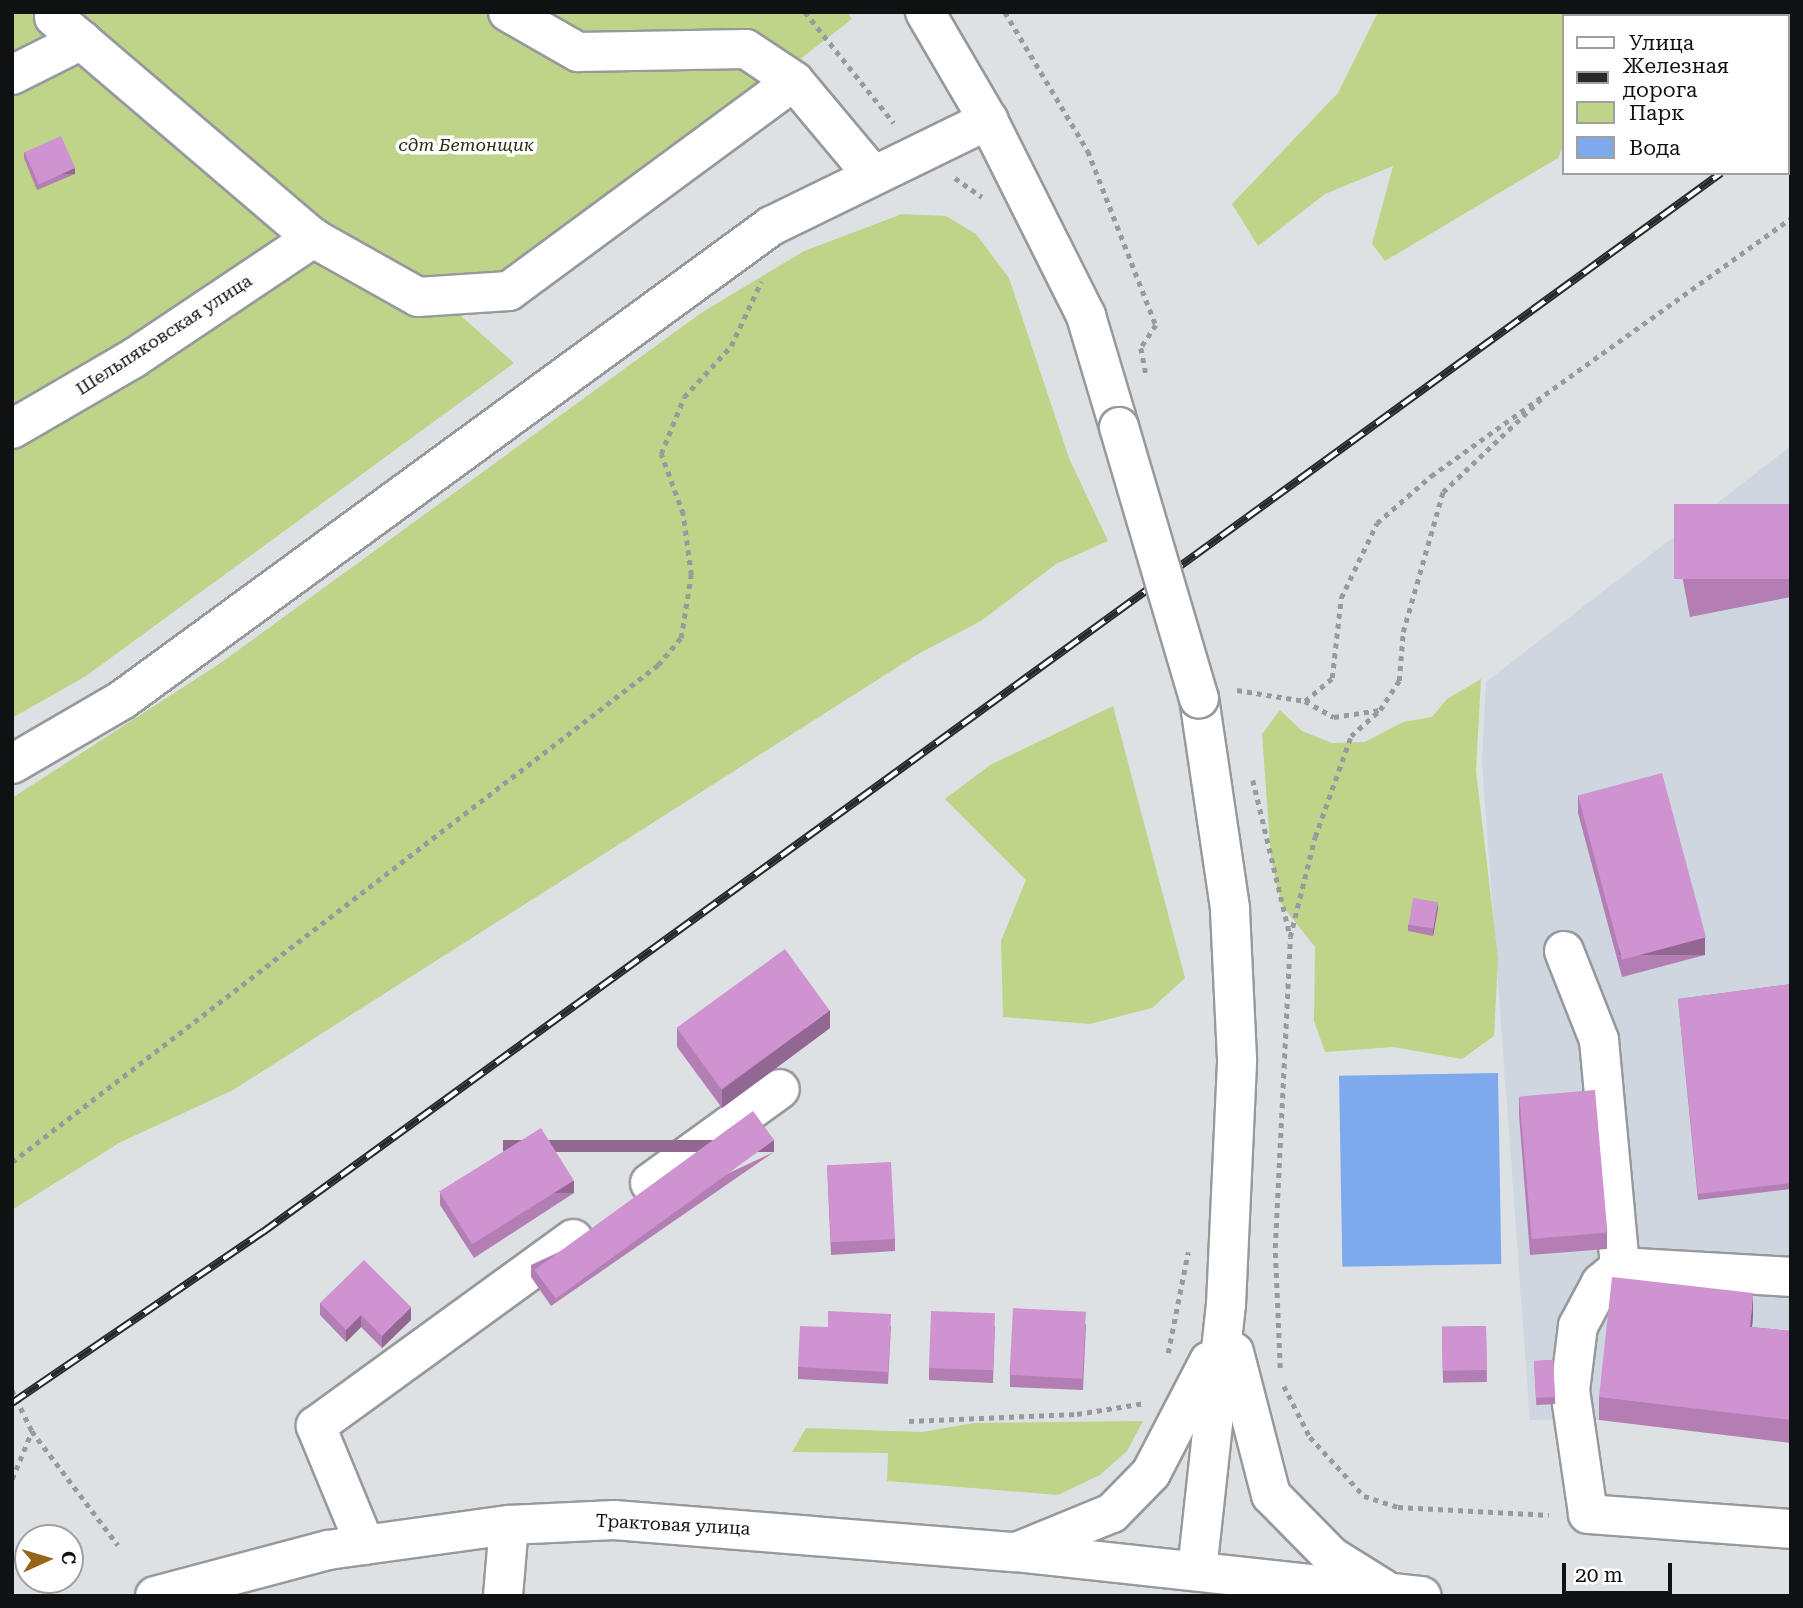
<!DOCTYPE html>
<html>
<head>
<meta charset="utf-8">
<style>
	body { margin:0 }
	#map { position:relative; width:1803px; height:1608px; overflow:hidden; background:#dee1e4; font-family:"Roboto Serif",serif }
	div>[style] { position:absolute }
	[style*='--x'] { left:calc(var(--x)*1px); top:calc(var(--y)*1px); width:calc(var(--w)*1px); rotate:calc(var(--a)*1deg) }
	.built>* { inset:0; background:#ced6e0 }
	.green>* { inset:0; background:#bed488 }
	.water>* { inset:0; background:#7ea9ed; transform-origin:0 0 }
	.path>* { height:4.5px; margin-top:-2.25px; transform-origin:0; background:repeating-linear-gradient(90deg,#989a9d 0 5px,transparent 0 10px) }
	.roads { filter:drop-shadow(2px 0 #97999d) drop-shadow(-2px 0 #97999d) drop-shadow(0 2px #97999d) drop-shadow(0 -2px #97999d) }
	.minor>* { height:38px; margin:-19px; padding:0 19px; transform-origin:19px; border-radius:19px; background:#fff }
	.major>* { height:38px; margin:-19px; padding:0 19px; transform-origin:19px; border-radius:19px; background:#fff }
	.rail>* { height:8px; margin-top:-4px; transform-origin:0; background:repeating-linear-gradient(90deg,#fff 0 16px,#28292a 0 32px); box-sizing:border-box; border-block:2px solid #28292a }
	.bridges { filter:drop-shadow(2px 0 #97999d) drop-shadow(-2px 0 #97999d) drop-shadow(0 2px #97999d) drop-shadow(0 -2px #97999d) }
	.major-bridge>* { height:38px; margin:-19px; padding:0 19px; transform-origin:19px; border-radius:19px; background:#fff }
	.wall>* { inset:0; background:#b37eb4; transform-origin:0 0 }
	.shaded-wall>* { inset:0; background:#926792; transform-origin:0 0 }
	.building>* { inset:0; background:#d093d1; transform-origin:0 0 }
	span { translate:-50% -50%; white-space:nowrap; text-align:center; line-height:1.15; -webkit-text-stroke:7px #fff; paint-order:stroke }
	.park-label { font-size:18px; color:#28300d; font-style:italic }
	.street-label { font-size:18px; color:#101112 }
	.frame { position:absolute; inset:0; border:14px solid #101112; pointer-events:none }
	.legend { position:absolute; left:1562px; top:14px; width:228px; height:161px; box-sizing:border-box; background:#fff; border:2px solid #9fa0a0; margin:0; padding:9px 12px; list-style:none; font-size:21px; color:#101112 }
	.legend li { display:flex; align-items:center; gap:14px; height:35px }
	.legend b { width:35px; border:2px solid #9fa0a0 }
	.north { position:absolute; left:14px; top:1524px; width:70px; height:70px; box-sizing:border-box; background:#fff; border:2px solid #9fa0a0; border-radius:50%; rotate:86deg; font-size:19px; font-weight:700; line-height:28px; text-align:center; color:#101112 }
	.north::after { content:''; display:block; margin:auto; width:24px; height:32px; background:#986419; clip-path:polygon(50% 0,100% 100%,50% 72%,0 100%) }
	.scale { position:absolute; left:1562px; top:1563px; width:110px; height:32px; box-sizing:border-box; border:4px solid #101112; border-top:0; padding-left:9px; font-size:21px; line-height:24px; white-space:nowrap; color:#101112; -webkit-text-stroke:5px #fff; paint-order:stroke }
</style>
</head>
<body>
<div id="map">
	<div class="built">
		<i style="clip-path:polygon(1791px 446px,1791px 1355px,1750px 1350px,1753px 1316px,1612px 1301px,1599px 1420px,1530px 1420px,1482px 763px,1486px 682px)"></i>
	</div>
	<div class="green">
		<i style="clip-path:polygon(12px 12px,847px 12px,852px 19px,536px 263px,433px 291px,514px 363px,86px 676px,12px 718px)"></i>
		<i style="clip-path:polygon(1378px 12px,1644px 12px,1563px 16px,1563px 146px,1558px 158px,1385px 261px,1372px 244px,1393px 166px,1325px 194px,1258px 246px,1232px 204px,1338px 93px)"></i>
		<i style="clip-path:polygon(902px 214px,946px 216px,976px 234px,1009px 278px,1069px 458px,1108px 541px,1056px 564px,981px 621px,918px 654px,233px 1090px,119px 1143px,12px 1210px,12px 798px,222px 662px,701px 313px,804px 251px)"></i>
		<i style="clip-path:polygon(1481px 679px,1476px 771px,1498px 958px,1494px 1036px,1462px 1059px,1393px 1047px,1325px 1052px,1314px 1021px,1315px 947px,1281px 904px,1271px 858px,1262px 734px,1280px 710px,1302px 731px,1332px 743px,1365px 742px,1403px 722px,1432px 717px,1447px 699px)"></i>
		<i style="clip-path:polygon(1113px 706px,1185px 978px,1152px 1008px,1090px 1024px,1003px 1017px,1001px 941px,1026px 880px,945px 799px,990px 765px)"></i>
		<i style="clip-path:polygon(1143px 1421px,1127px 1451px,1100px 1475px,1058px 1495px,887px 1481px,888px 1453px,792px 1452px,806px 1428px,922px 1432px,974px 1423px)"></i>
	</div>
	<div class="water">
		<i style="left:1498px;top:1073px;width:191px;height:159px;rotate:89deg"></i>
	</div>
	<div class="path">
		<i style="--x:805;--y:12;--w:142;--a:51.3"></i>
		<i style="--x:1005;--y:12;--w:162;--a:59.2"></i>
		<i style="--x:1088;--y:151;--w:187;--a:68.7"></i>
		<i style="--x:1156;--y:325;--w:27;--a:123"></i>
		<i style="--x:1141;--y:348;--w:26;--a:79"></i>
		<i style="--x:955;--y:178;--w:33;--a:35"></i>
		<i style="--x:1237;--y:690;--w:69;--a:9.2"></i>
		<i style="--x:1305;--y:701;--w:35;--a:-40"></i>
		<i style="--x:1332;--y:678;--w:81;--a:-83.6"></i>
		<i style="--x:1341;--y:598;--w:83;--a:-64.4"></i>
		<i style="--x:1377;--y:523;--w:72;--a:-41"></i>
		<i style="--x:1431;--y:476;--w:443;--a:-35.6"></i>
		<i style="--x:1305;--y:701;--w:33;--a:29"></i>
		<i style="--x:1334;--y:717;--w:47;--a:-8.7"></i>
		<i style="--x:1380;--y:710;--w:35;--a:-57"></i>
		<i style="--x:1399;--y:681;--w:49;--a:-85.3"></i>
		<i style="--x:1403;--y:632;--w:146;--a:-74.1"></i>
		<i style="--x:1443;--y:492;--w:135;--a:-43.5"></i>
		<i style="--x:1253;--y:780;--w:159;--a:76.6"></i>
		<i style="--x:12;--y:1162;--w:815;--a:-37.57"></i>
		<i style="--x:658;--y:665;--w:35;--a:-50"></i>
		<i style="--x:681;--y:638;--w:64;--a:-81"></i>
		<i style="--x:691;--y:575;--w:62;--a:-97.5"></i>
		<i style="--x:683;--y:514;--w:64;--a:-110.1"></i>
		<i style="--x:661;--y:454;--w:61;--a:-68"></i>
		<i style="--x:684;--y:397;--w:69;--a:-47.3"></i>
		<i style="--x:731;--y:346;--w:71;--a:-64.9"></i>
		<i style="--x:1168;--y:1353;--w:103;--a:-78.8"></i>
		<i style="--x:1280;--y:1368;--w:120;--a:-92.4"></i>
		<i style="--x:1275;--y:1248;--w:311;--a:-87.2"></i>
		<i style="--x:1290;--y:937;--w:103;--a:-76"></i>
		<i style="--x:1315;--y:837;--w:107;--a:-70.4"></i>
		<i style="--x:1351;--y:736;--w:39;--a:-42"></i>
		<i style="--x:1284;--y:1386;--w:57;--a:63"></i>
		<i style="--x:1310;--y:1437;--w:80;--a:47.5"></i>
		<i style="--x:1364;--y:1496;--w:36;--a:18"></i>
		<i style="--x:1398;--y:1507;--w:151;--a:3"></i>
		<i style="--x:12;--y:1390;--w:46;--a:64"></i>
		<i style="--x:32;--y:1431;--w:143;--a:53"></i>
		<i style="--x:909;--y:1421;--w:168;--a:-2.4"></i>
		<i style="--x:1077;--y:1414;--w:69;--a:-9.2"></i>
		<i style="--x:12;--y:1479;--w:52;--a:-67.4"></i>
	</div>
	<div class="roads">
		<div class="minor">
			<i style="--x:508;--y:12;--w:81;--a:29.7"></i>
			<i style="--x:578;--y:52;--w:168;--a:-1"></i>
			<i style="--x:746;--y:49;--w:58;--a:33.7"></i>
			<i style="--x:54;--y:17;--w:340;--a:40.5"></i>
			<i style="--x:313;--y:238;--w:120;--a:29.3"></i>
			<i style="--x:418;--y:297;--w:91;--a:-3.8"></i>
			<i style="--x:509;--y:291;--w:354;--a:-36.4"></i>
			<i style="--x:794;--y:81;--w:119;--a:50.1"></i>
			<i style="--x:12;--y:75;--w:78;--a:-26.6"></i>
			<i style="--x:12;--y:429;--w:141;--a:-30.2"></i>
			<i style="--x:134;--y:358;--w:216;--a:-33.8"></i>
			<i style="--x:12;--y:764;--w:127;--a:-30.2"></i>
			<i style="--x:122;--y:700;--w:804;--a:-36.14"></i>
			<i style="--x:771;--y:226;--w:242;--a:-26"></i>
			<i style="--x:1564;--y:951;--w:96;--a:68.5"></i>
			<i style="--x:1599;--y:1040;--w:228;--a:84.7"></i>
			<i style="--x:1620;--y:1267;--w:25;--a:140"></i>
			<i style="--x:1601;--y:1283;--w:49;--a:118.1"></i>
			<i style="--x:1578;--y:1326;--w:64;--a:97.1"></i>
			<i style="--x:1570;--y:1390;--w:125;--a:81.7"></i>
			<i style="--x:1588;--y:1514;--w:204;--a:4.2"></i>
			<i style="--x:650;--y:1183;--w:160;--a:-35.9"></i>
			<i style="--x:1620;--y:1267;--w:171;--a:3.3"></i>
			<i style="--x:365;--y:1545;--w:129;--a:-112.4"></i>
			<i style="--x:316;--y:1426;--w:318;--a:-36"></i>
			<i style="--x:503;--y:1596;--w:71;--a:-85.2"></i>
		</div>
		<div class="major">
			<i style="--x:925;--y:12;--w:125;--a:59.7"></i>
			<i style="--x:988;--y:120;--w:219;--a:63.4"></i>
			<i style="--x:1086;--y:316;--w:116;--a:73.4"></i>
			<i style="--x:1234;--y:1352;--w:148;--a:75.5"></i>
			<i style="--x:1271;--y:1495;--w:87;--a:45.5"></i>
			<i style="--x:1332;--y:1557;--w:59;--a:31.8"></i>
			<i style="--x:1019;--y:1551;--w:100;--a:-22.2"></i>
			<i style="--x:1112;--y:1513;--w:56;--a:-45.7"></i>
			<i style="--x:1151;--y:1473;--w:126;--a:-62.6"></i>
			<i style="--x:1197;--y:1571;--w:268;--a:-83.8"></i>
			<i style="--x:1226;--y:1305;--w:246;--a:-87.4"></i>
			<i style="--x:1237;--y:1059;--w:151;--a:-92.7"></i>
			<i style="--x:1230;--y:908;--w:212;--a:-98.4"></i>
			<i style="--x:155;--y:1596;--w:179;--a:-14.9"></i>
			<i style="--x:328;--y:1550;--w:183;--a:-7.9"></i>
			<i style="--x:509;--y:1525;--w:105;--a:-2.7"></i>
			<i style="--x:614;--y:1520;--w:402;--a:4.6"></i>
			<i style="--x:1015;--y:1552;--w:409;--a:6.2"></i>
		</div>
	</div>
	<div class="rail">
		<i style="--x:1787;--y:126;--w:5;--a:-37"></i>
		<i style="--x:12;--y:1403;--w:304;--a:-34.3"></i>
		<i style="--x:263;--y:1232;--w:1802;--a:-35.99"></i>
	</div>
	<div class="bridges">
		<div class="major-bridge">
			<i style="--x:1119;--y:427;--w:283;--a:73.6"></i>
		</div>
	</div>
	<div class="wall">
		<i style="clip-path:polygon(24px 152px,75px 174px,37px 190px,24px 158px)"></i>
		<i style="clip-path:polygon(1791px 504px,1791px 597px,1690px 617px,1676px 544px,1676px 527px)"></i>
		<i style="clip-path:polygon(1578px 795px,1705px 955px,1622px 977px,1578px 813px)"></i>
		<i style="clip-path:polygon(1438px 908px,1433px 936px,1408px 931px,1408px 925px)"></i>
		<i style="clip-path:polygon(1791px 984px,1791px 1189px,1698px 1200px,1678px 999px)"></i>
		<i style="clip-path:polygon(830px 1028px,722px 1108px,677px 1047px,677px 1029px)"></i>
		<i style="clip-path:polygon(1519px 1097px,1607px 1232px,1607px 1249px,1530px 1255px,1519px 1115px)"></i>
		<i style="clip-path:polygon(774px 1152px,551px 1306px,531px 1277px,531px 1265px)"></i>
		<i style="clip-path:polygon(827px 1165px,895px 1239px,895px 1251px,831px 1255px)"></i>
		<i style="clip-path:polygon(440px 1193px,574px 1193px,474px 1258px,440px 1205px)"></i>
		<i style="clip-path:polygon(320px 1303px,411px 1320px,382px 1348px,361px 1327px,346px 1342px,320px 1315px)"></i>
		<i style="clip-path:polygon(1753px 1316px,1752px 1327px,1791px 1331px,1791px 1443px,1599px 1420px,1599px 1397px)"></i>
		<i style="clip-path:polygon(1086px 1324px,1083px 1390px,1010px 1387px,1010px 1375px)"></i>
		<i style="clip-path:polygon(891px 1326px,888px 1384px,798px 1379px,798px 1367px,828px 1327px)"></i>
		<i style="clip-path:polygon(995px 1326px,993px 1383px,929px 1380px,929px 1368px)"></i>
		<i style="left:1486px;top:1326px;width:56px;height:44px;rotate:89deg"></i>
		<i style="left:1553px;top:1360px;width:44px;height:19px;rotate:87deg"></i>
	</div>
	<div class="shaded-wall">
		<i style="left:75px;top:168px;width:6px;height:41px;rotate:90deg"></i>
		<i style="clip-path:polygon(1438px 902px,1438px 908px,1433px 936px,1433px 930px)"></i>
		<i style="left:1705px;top:937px;width:18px;height:86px;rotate:90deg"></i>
		<i style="clip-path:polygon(830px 1010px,830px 1028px,722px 1108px,722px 1090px)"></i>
		<i style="left:774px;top:1140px;width:12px;height:271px;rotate:90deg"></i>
		<i style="left:574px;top:1181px;width:12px;height:119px;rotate:90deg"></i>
		<i style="clip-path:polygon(1753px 1293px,1753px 1316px,1750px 1350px,1750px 1327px)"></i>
		<i style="clip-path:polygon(411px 1307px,411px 1320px,382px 1348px,382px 1336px)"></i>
		<i style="clip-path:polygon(361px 1315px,361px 1327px,346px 1342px,346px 1330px)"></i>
	</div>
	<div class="building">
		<i style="left:61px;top:136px;width:35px;height:40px;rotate:66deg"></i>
		<i style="left:1791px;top:504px;width:75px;height:117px;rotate:90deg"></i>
		<i style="left:1662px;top:773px;width:170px;height:87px;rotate:75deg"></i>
		<i style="left:1413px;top:898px;width:25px;height:27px;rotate:9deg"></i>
		<i style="left:785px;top:949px;width:76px;height:134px;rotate:54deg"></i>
		<i style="clip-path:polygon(1791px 984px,1791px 1183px,1698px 1194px,1678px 999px)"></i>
		<i style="left:1595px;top:1090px;width:143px;height:76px;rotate:85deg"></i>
		<i style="left:753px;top:1111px;width:36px;height:270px;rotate:54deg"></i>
		<i style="left:541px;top:1128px;width:62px;height:120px;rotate:58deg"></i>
		<i style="left:891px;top:1162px;width:77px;height:64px;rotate:87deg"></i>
		<i style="clip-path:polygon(364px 1260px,411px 1307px,382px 1336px,361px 1315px,346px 1330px,320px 1303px)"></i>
		<i style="clip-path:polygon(1612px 1277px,1753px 1293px,1750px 1327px,1791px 1331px,1791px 1420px,1599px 1397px)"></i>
		<i style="left:1013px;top:1308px;width:73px;height:67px;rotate:3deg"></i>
		<i style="clip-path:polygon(828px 1311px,891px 1314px,888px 1372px,798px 1367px,800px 1326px,828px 1327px)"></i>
		<i style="left:931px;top:1311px;width:64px;height:57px;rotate:2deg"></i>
		<i style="left:1486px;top:1326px;width:44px;height:44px;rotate:89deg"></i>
		<i style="left:1553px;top:1360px;width:37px;height:19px;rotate:87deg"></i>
	</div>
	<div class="park-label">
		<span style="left:466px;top:145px">сдт Бетонщик</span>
	</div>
	<div class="street-label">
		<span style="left:164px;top:335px;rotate:-33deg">Шельпяковская улица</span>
		<span style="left:673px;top:1525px;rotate:3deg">Трактовая улица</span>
	</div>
	<div class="frame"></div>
	<ul class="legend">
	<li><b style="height:9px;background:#fff"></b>Улица</li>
	<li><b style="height:9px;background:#28292a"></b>Железная дорога</li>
	<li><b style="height:19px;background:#bed488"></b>Парк</li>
	<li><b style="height:19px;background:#7ea9ed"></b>Вода</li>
	</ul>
	<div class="north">С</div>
	<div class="scale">20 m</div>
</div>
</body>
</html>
